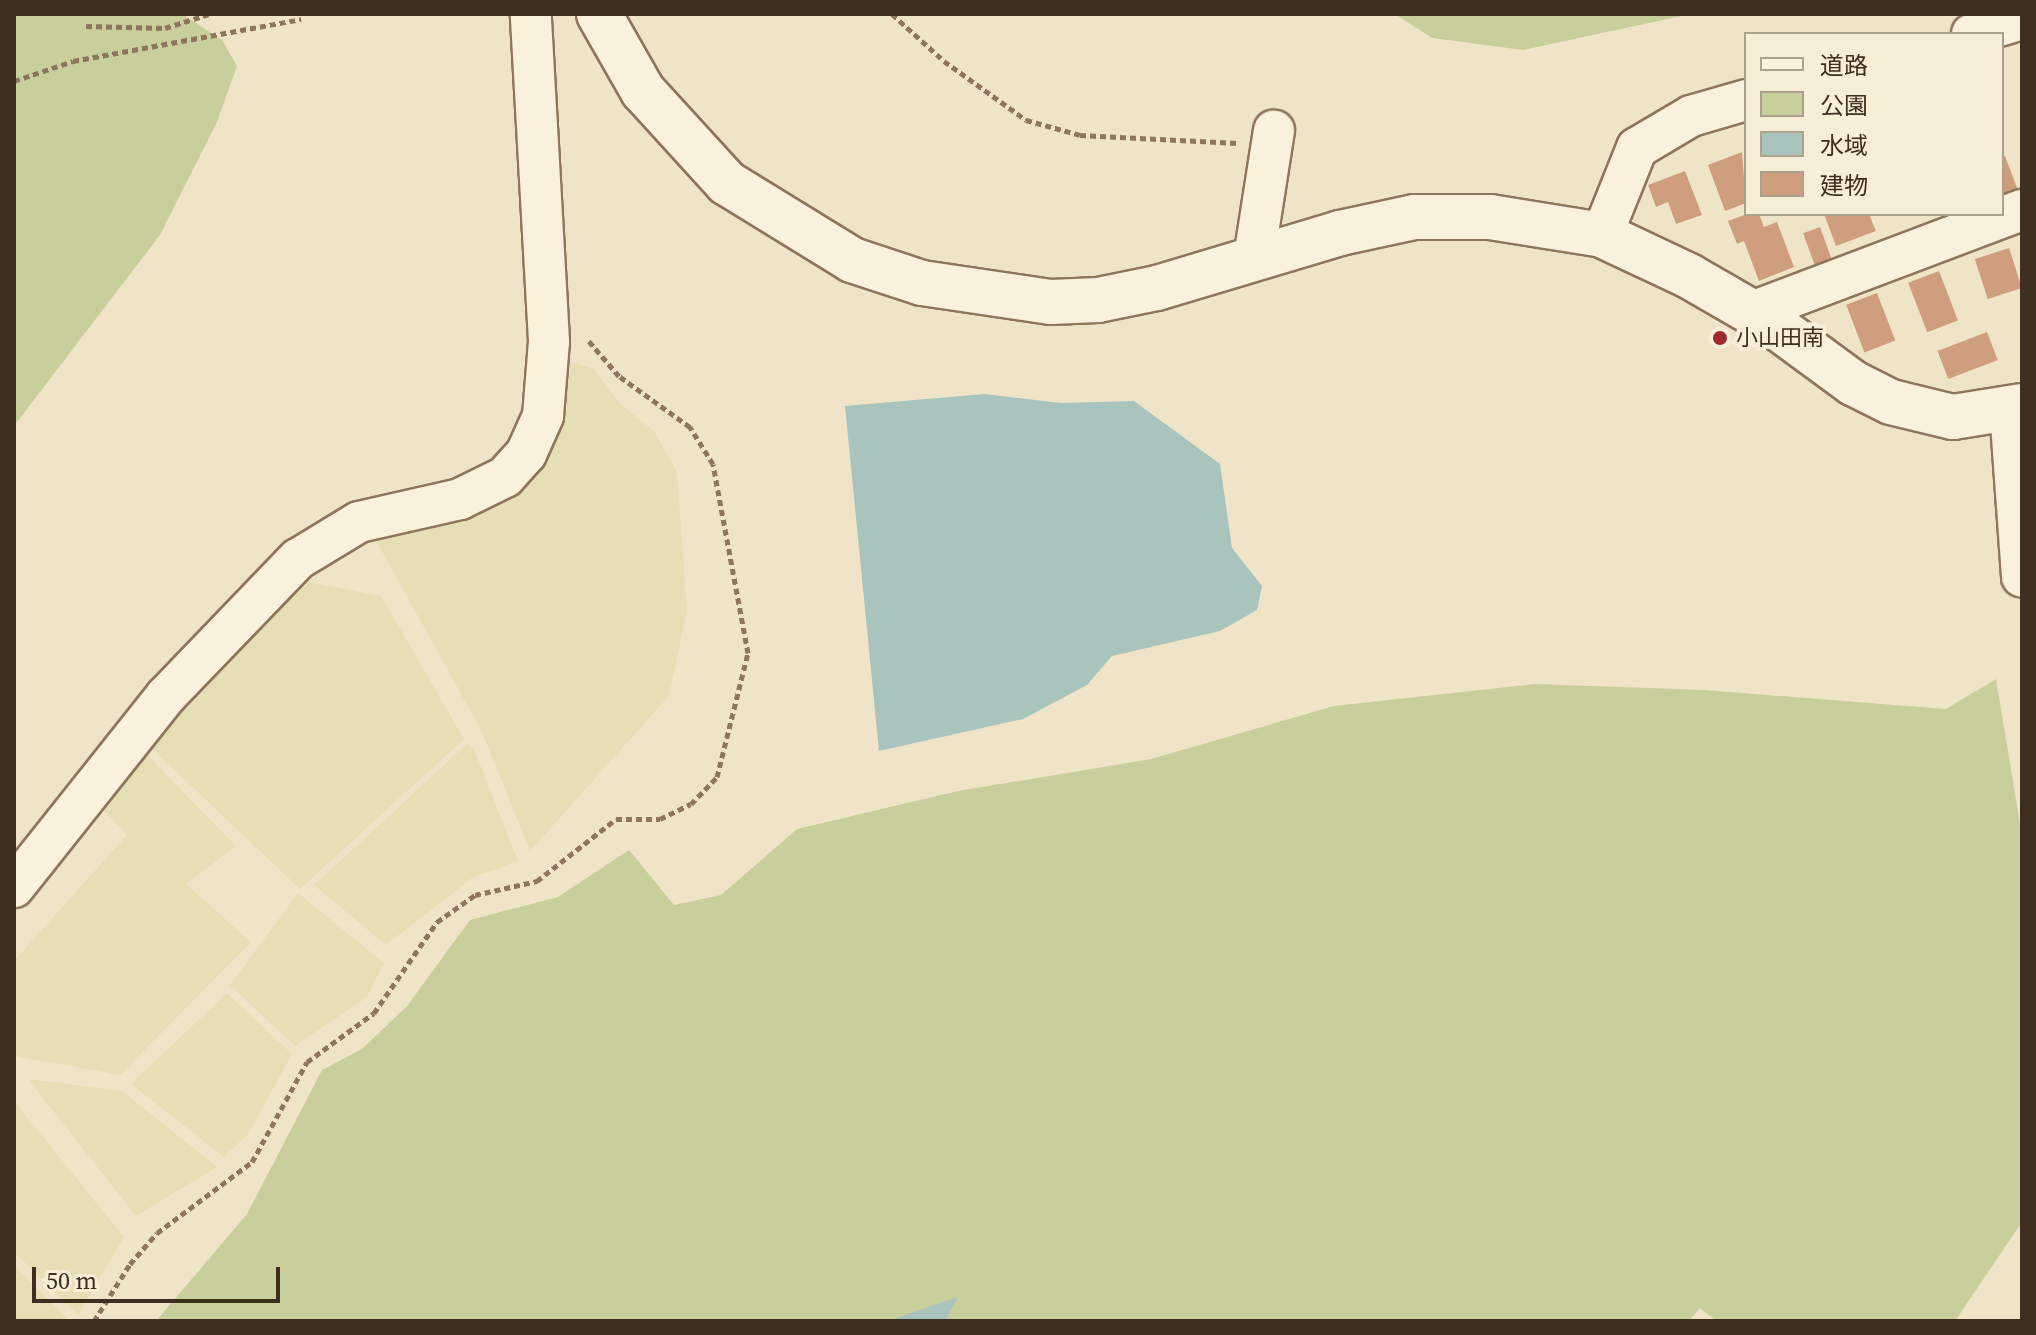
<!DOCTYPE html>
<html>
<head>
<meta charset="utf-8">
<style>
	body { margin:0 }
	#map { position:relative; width:2036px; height:1335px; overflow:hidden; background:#f0e4c8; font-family:"Source Serif 4","Noto Sans JP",serif }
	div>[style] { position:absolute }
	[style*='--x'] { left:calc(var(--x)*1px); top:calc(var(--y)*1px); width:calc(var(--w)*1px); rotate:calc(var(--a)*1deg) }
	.farmland>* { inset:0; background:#e6deb5 }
	.green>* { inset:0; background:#c9cf9b }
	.water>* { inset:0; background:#a9c4bc }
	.building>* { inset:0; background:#cf9f7d; transform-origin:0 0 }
	.path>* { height:5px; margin-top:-2.5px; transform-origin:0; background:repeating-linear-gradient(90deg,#8d765c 0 6px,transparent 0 10px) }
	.roads { filter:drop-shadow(2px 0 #8d765c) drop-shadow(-2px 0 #8d765c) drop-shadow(0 2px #8d765c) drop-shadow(0 -2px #8d765c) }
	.street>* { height:40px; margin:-20px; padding:0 20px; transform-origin:20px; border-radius:20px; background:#faf1dc }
	.secondary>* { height:44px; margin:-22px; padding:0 22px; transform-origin:22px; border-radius:22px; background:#faf1dc }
	.dots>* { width:22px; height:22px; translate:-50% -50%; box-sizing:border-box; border:4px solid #f7eed8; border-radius:50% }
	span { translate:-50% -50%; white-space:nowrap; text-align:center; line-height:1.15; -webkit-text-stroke:8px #f7eed8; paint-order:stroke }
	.poi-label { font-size:22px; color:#3d2e20 }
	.left { translate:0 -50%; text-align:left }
	.frame { position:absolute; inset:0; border:16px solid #3d2e20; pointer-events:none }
	.legend { position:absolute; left:1744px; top:32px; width:260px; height:184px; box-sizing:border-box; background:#f7eed8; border:2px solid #ada18e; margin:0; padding:10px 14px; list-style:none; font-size:24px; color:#3d2e20 }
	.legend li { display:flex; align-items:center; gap:16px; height:40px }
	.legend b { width:40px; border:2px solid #ada18e }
	.scale { position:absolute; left:32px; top:1267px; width:248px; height:36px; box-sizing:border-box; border:4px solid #3d2e20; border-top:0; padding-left:10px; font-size:24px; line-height:28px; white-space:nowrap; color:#3d2e20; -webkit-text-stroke:6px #f7eed8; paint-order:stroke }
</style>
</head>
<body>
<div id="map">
	<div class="farmland">
		<i style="clip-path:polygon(570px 362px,594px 369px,620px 404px,654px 431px,677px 472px,687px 610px,669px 696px,530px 851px,481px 730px,375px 539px,492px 504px,544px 464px)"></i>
		<i style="clip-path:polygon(309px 582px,381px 596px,464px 739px,300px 889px,148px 745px,248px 636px)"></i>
		<i style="clip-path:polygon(467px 744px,474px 749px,518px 861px,472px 878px,386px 945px,314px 885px)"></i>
		<i style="clip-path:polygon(142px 750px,236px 846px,186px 884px,251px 942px,120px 1075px,15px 1056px,14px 961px,127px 835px,105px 812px)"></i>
		<i style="clip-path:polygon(298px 893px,384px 963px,367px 997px,295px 1046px,230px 985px)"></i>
		<i style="clip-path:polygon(227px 993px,292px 1054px,249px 1133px,224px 1157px,131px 1084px)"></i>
		<i style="clip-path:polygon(28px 1079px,122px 1091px,217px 1167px,136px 1216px)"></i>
		<i style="clip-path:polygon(14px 1101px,124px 1237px,78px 1315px,14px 1252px)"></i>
		<i style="clip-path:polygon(14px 1265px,70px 1321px,14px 1321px)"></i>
	</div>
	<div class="green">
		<i style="clip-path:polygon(14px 14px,182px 14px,222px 40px,237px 66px,217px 122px,160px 235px,14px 426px)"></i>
		<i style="clip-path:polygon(1395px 14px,1691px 14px,1523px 50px,1432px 38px)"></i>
		<i style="clip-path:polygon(1996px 679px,2022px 836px,2022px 1222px,1955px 1321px,1716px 1321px,1700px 1308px,1689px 1321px,156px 1321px,247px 1214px,322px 1070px,362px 1049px,407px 1006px,470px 920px,558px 897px,629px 850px,674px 905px,721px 895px,797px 829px,958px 791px,1151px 759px,1334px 706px,1535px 684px,1705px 690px,1946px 709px)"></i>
	</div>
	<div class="water">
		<i style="clip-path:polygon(985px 394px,1061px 403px,1134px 401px,1220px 464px,1232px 548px,1262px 586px,1257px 610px,1220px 631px,1112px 656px,1087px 685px,1023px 719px,879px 751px,845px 406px)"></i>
		<i style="clip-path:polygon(958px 1297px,945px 1321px,887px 1321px)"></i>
	</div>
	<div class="building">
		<i style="clip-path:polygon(1742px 152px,1746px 203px,1725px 211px,1708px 165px)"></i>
		<i style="clip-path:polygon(2005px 156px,2019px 193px,2002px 199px,2002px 157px)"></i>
		<i style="clip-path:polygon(1685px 171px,1702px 215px,1676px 224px,1668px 202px,1656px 207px,1648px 185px)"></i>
		<i style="clip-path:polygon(1747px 214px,1759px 214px,1764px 227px,1777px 222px,1794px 267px,1759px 281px,1744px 241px,1737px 244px,1728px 221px)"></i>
		<i style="clip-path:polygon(1824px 214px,1869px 214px,1876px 231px,1836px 246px)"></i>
		<i style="left:1820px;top:227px;width:37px;height:18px;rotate:70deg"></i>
		<i style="left:2009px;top:248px;width:42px;height:36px;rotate:72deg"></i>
		<i style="left:1939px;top:271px;width:53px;height:33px;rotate:69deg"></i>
		<i style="left:1877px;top:293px;width:51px;height:33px;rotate:69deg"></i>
		<i style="left:1987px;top:332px;width:30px;height:53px;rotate:69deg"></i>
	</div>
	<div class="path">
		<i style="--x:892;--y:14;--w:70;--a:42.1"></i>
		<i style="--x:944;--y:61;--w:101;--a:35.7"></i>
		<i style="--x:1026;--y:120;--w:56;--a:15.5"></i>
		<i style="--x:1080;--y:135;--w:158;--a:2.9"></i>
		<i style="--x:86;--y:26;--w:79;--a:1.5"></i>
		<i style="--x:165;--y:28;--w:46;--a:-17.7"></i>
		<i style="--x:14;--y:81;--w:62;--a:-18.7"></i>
		<i style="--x:73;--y:61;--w:232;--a:-10.4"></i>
		<i style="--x:94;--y:1321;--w:67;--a:-57.7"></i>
		<i style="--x:130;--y:1264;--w:41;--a:-48.9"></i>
		<i style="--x:157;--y:1233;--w:119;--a:-36.8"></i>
		<i style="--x:252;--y:1162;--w:114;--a:-61.2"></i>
		<i style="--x:307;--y:1062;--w:83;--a:-36.2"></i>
		<i style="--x:374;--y:1013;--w:111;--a:-55.3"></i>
		<i style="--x:437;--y:922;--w:47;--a:-35.4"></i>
		<i style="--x:475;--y:895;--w:64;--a:-12.7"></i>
		<i style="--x:537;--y:881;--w:100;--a:-38.1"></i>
		<i style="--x:616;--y:819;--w:44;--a:0"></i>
		<i style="--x:660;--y:819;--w:34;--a:-26"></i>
		<i style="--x:691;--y:804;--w:37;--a:-46"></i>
		<i style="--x:717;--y:777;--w:128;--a:-76"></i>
		<i style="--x:748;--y:653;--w:192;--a:-100.5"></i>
		<i style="--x:713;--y:464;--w:44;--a:-121.9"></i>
		<i style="--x:690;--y:427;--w:87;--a:-144.3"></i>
		<i style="--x:619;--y:376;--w:49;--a:-130.9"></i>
	</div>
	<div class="roads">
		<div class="street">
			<i style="--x:1972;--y:34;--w:52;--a:-16.7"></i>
			<i style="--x:1602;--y:235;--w:94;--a:-68.1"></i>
			<i style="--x:1637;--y:148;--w:63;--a:-30.7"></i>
			<i style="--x:1691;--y:116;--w:57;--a:-16.2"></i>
			<i style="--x:1254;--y:258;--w:129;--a:-81.1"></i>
			<i style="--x:1752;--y:312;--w:289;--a:-20.7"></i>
			<i style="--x:2010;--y:409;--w:168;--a:85.9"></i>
			<i style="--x:14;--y:887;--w:243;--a:-51.5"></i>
			<i style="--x:165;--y:697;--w:192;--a:-46.1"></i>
			<i style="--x:298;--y:559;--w:71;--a:-31.2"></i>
			<i style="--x:359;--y:522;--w:104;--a:-12.8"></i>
			<i style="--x:460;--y:499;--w:50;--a:-26.1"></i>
			<i style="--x:505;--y:477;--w:31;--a:-48"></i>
			<i style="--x:526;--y:454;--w:42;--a:-65.9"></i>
			<i style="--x:543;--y:416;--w:75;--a:-85.4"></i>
			<i style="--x:549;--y:341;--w:327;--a:-93.2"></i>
		</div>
		<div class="secondary">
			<i style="--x:599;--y:14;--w:89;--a:60.3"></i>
			<i style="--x:643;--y:91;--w:125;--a:47.6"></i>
			<i style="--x:727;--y:183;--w:147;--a:31.6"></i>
			<i style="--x:852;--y:260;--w:74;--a:18.2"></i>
			<i style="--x:922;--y:283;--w:130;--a:8.4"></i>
			<i style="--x:1051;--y:302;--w:47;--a:-2.4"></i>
			<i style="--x:1098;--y:300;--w:60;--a:-11.5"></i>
			<i style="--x:1157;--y:288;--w:191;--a:-16.7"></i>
			<i style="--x:1340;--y:233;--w:76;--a:-12.2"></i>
			<i style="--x:1414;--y:217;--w:76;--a:0"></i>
			<i style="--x:1490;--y:217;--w:113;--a:9.1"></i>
			<i style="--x:1602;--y:235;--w:96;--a:25.2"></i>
			<i style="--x:1689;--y:276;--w:98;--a:30"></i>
			<i style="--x:1774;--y:325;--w:98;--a:36.3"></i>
			<i style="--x:1853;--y:383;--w:42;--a:26.6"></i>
			<i style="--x:1891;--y:402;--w:64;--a:13.6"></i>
			<i style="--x:1953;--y:417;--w:70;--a:-9.1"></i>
		</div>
	</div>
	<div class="dots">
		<i style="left:1720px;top:338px;background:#9e2a2b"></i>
	</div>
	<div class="poi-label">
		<span class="left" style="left:1736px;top:338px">小山田南</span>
	</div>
	<div class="frame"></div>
	<ul class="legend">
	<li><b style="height:10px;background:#faf1dc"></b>道路</li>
	<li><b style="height:22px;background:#c9cf9b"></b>公園</li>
	<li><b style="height:22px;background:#a9c4bc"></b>水域</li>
	<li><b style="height:22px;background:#cf9f7d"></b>建物</li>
	</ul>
	<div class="scale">50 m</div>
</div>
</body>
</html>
